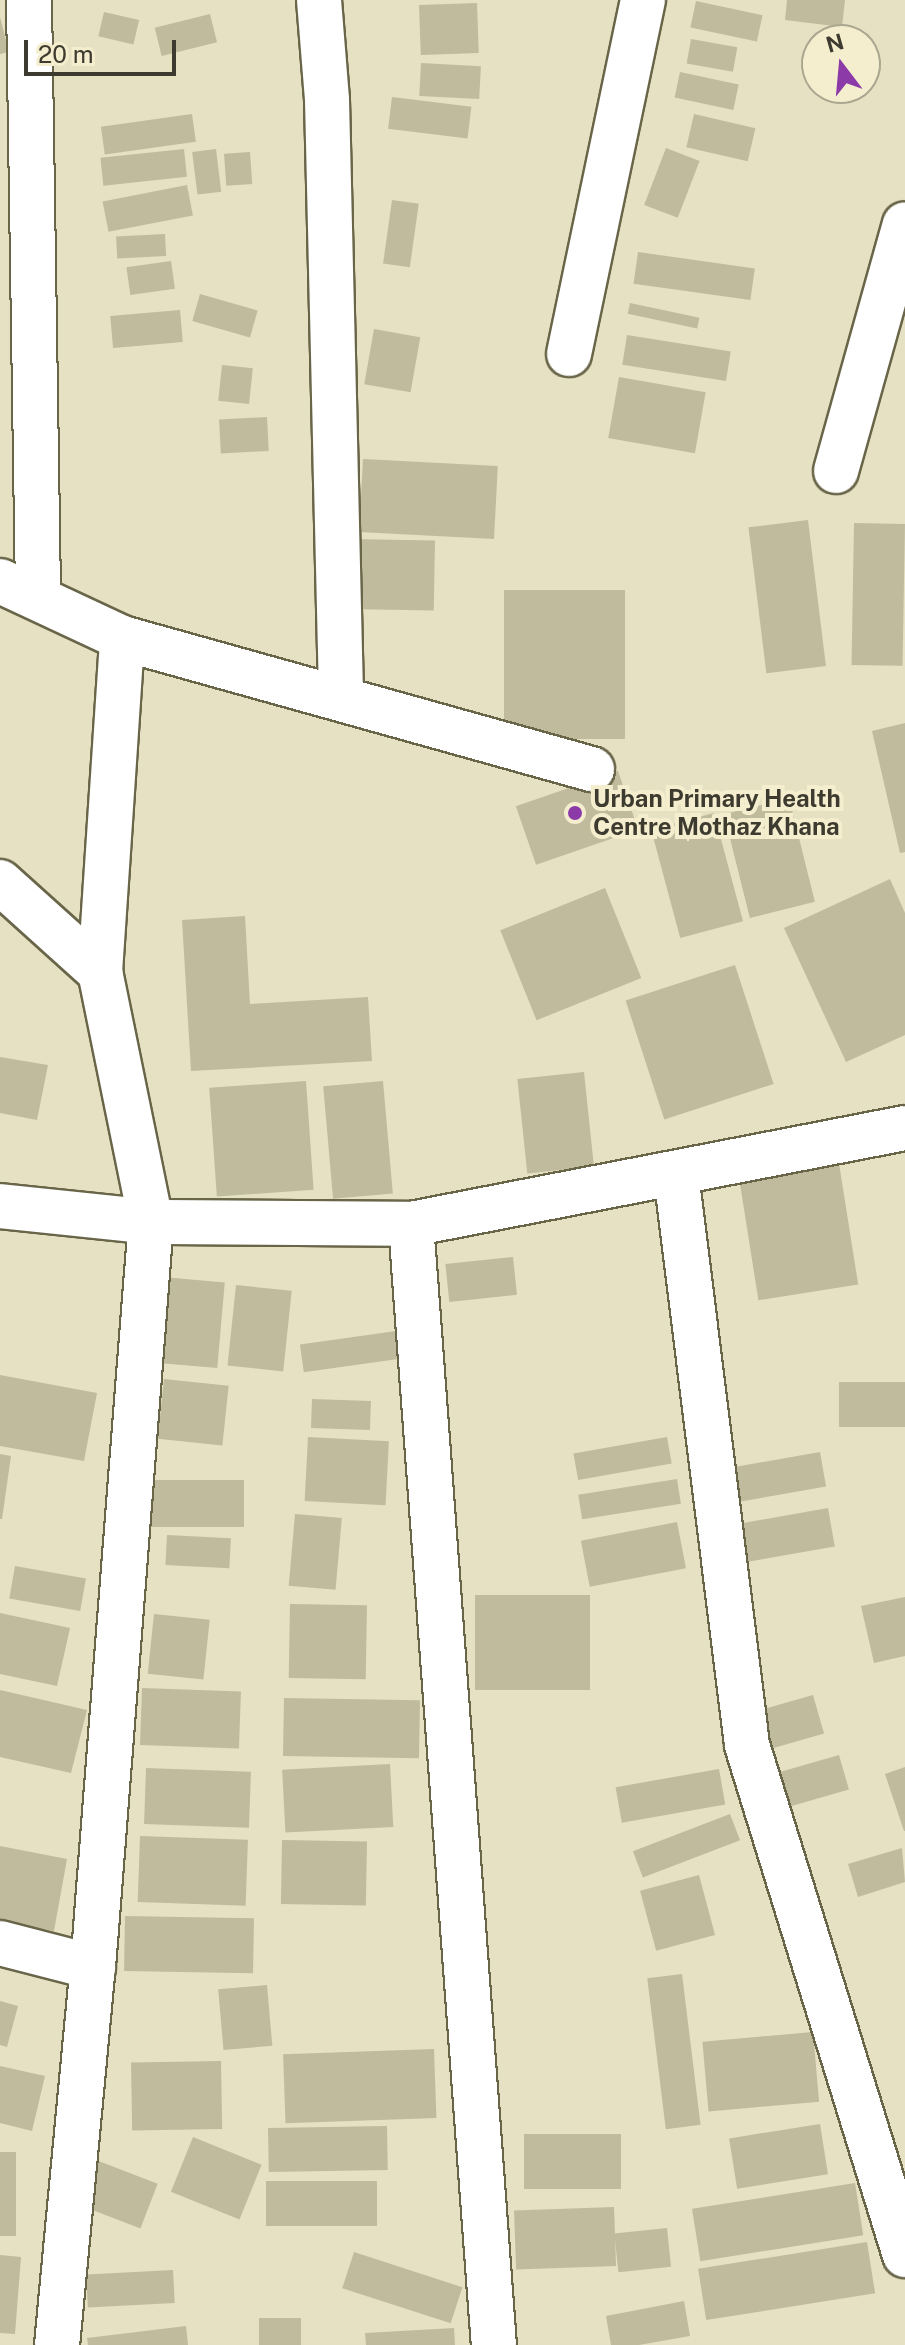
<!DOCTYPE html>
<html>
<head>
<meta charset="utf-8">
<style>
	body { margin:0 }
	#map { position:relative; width:905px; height:2345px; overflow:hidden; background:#e6e1c2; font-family:"Public Sans",sans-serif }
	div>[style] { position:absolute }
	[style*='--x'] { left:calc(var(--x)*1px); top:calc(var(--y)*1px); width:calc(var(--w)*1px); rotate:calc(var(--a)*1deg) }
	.building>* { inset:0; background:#c0bb9d; transform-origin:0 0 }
	.roads { filter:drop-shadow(2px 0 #696549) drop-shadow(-2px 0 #696549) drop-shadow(0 2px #696549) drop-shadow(0 -2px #696549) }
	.minor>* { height:44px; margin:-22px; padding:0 22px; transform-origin:22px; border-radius:22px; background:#fff }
	.dots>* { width:22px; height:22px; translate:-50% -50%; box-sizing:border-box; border:4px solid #f4eecf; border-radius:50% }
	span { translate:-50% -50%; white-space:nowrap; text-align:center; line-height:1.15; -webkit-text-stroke:8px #f4eecf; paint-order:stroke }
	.poi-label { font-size:24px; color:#3d3b2f; font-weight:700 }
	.left { translate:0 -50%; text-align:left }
	.north { position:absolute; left:801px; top:24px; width:80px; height:80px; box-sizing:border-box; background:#f4eecf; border:2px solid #aba68f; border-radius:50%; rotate:344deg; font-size:22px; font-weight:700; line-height:32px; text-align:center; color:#3d3b2f }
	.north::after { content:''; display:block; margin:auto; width:28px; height:36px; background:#8d3aa9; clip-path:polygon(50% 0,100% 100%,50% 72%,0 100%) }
	.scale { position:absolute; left:24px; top:40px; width:152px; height:36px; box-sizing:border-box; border:4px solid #3d3b2f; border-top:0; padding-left:10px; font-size:24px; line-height:28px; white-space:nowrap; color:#3d3b2f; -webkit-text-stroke:6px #f4eecf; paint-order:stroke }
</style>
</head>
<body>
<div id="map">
	<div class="building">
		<i style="clip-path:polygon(787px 0,845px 0,842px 27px,785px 20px)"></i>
		<i style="left:696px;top:1px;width:68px;height:27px;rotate:12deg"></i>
		<i style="left:477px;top:3px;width:50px;height:58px;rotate:88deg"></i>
		<i style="left:104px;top:12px;width:36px;height:25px;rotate:13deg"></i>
		<i style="left:210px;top:14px;width:29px;height:57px;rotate:76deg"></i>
		<i style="clip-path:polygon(0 17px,9px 52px,0 54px)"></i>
		<i style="left:691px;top:39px;width:47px;height:25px;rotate:10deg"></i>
		<i style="left:421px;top:63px;width:60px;height:33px;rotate:3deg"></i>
		<i style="left:680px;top:72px;width:60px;height:26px;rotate:12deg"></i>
		<i style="left:392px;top:97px;width:80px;height:32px;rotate:7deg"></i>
		<i style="left:192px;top:114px;width:28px;height:92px;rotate:82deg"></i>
		<i style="left:694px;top:114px;width:63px;height:34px;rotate:13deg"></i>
		<i style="left:666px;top:148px;width:36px;height:61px;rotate:21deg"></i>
		<i style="left:184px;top:149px;width:28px;height:84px;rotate:84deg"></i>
		<i style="left:216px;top:149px;width:43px;height:24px;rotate:83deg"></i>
		<i style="left:250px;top:152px;width:32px;height:26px;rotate:86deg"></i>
		<i style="left:187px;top:185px;width:31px;height:86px;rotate:79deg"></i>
		<i style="left:392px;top:200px;width:27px;height:64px;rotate:8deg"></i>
		<i style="left:165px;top:234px;width:22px;height:49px;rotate:87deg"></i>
		<i style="left:638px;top:252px;width:118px;height:32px;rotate:8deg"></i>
		<i style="left:171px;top:261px;width:28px;height:45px;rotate:82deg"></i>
		<i style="left:200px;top:294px;width:60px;height:28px;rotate:16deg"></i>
		<i style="left:630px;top:303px;width:71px;height:11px;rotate:12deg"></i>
		<i style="left:180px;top:310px;width:32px;height:70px;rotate:85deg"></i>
		<i style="left:374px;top:329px;width:47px;height:56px;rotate:10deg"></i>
		<i style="left:627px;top:335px;width:105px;height:30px;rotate:9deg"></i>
		<i style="left:222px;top:365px;width:31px;height:36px;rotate:6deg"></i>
		<i style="left:619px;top:377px;width:88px;height:62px;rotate:10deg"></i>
		<i style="left:267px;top:417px;width:34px;height:48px;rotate:87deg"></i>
		<i style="left:363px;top:459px;width:135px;height:73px;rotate:3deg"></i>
		<i style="left:808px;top:520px;width:147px;height:60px;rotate:83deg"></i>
		<i style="left:854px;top:523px;width:51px;height:142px;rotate:1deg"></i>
		<i style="left:346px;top:539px;width:89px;height:70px;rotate:1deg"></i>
		<i style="left:625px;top:590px;width:149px;height:121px;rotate:90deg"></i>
		<i style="clip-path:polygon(905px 723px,905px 852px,900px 853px,872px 731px)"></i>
		<i style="left:618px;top:771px;width:62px;height:108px;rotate:71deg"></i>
		<i style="left:789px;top:798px;width:107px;height:67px;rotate:76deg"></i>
		<i style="left:714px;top:813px;width:112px;height:65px;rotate:75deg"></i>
		<i style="clip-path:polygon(890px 879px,905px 913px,905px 1035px,846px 1062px,784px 928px)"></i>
		<i style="left:605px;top:888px;width:97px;height:113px;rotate:68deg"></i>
		<i style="clip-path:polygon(245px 916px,250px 1004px,368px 997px,372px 1061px,191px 1071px,182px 920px)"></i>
		<i style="left:735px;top:965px;width:125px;height:115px;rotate:72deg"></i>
		<i style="clip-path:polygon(0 1057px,48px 1065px,37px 1120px,0 1113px)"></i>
		<i style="left:584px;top:1072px;width:95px;height:67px;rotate:84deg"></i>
		<i style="left:306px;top:1081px;width:109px;height:97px;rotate:86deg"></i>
		<i style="left:383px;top:1081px;width:113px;height:60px;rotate:85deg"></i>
		<i style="left:838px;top:1157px;width:129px;height:101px;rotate:81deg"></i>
		<i style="left:513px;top:1257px;width:38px;height:68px;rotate:84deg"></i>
		<i style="left:163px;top:1277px;width:62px;height:86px;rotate:5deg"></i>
		<i style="left:236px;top:1285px;width:56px;height:81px;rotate:6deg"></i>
		<i style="left:396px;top:1331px;width:28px;height:97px;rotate:82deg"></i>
		<i style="clip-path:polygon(0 1375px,97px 1393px,84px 1461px,0 1446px)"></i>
		<i style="left:164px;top:1379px;width:65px;height:60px;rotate:6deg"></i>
		<i style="left:905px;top:1382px;width:45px;height:66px;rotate:90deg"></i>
		<i style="left:312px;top:1399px;width:59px;height:29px;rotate:2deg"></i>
		<i style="left:308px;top:1437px;width:81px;height:64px;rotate:3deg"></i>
		<i style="left:667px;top:1437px;width:27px;height:95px;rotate:80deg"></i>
		<i style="left:820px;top:1452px;width:35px;height:91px;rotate:80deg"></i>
		<i style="clip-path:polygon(0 1454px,11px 1456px,2px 1519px,0 1519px)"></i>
		<i style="left:677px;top:1479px;width:25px;height:100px;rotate:81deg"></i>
		<i style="left:148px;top:1480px;width:96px;height:47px"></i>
		<i style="left:828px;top:1508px;width:39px;height:93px;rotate:80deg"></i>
		<i style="left:295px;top:1514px;width:47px;height:72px;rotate:5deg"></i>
		<i style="left:677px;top:1522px;width:47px;height:98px;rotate:79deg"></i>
		<i style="left:167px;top:1535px;width:64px;height:30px;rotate:3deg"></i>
		<i style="left:15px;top:1566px;width:72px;height:33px;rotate:10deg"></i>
		<i style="left:475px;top:1595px;width:115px;height:95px"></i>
		<i style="clip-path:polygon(905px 1597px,905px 1656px,874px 1663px,861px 1606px)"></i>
		<i style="left:290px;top:1604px;width:77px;height:74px;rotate:1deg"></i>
		<i style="clip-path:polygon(0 1613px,70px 1628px,57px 1686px,0 1674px)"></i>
		<i style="left:154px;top:1614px;width:56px;height:60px;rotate:6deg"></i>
		<i style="left:142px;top:1688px;width:99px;height:57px;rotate:2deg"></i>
		<i style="clip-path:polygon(0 1690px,87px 1710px,71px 1773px,0 1757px)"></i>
		<i style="left:813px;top:1695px;width:40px;height:57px;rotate:74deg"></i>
		<i style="left:284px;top:1698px;width:136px;height:58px;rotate:1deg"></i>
		<i style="left:839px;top:1755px;width:36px;height:66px;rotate:74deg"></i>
		<i style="left:390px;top:1764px;width:63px;height:108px;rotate:87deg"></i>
		<i style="clip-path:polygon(905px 1767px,905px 1831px,904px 1831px,885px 1774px)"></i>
		<i style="left:146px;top:1768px;width:105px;height:56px;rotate:2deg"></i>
		<i style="left:719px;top:1769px;width:36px;height:105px;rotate:80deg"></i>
		<i style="left:730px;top:1814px;width:28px;height:104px;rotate:69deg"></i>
		<i style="left:140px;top:1836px;width:108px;height:66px;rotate:2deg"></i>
		<i style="left:282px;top:1840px;width:85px;height:64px;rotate:1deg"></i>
		<i style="clip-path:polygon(0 1846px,67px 1859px,54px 1931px,0 1921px)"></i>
		<i style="clip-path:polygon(902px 1848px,905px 1882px,858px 1897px,848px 1864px)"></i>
		<i style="left:699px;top:1875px;width:62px;height:61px;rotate:75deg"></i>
		<i style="left:125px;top:1916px;width:129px;height:55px;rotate:1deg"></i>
		<i style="left:682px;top:1974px;width:152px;height:35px;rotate:83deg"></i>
		<i style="left:267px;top:1985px;width:61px;height:49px;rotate:85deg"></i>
		<i style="clip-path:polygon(0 2001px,18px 2006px,7px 2047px,0 2045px)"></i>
		<i style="left:813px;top:2032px;width:70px;height:111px;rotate:85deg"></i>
		<i style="left:434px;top:2049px;width:69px;height:151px;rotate:88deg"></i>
		<i style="left:221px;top:2061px;width:68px;height:90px;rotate:89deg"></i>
		<i style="clip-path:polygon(0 2066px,45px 2076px,32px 2131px,0 2123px)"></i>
		<i style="left:820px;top:2124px;width:51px;height:92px;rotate:81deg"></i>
		<i style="left:387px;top:2126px;width:44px;height:119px;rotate:89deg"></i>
		<i style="left:621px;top:2134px;width:55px;height:97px;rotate:90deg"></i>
		<i style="left:193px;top:2137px;width:74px;height:59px;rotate:22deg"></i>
		<i style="left:0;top:2152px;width:16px;height:84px"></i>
		<i style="left:96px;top:2160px;width:66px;height:48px;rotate:21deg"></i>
		<i style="left:266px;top:2181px;width:111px;height:45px"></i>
		<i style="left:855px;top:2183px;width:53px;height:165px;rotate:81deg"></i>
		<i style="left:614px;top:2207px;width:59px;height:100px;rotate:88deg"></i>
		<i style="left:667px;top:2228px;width:39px;height:53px;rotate:84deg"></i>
		<i style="left:867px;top:2242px;width:52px;height:171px;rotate:81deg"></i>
		<i style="left:354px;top:2252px;width:114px;height:38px;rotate:18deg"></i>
		<i style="clip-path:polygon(0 2255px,21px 2257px,15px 2334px,0 2333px)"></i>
		<i style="left:173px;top:2270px;width:33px;height:87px;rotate:87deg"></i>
		<i style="clip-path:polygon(684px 2301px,690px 2336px,639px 2345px,611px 2345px,606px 2316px)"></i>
		<i style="left:301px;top:2318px;width:27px;height:42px;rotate:90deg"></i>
		<i style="clip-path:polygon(186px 2326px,188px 2345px,88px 2345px,87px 2338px)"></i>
		<i style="clip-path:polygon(454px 2328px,455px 2345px,366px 2345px,365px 2333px)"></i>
	</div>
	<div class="roads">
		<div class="minor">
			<i style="--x:29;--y:0;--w:596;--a:89.13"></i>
			<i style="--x:319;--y:0;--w:100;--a:85.4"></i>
			<i style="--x:327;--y:100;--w:596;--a:88.65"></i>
			<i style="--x:569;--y:354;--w:362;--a:-78.2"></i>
			<i style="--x:836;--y:471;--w:256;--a:-74.4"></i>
			<i style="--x:0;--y:581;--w:135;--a:25"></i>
			<i style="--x:122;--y:638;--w:488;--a:15.6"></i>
			<i style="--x:0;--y:882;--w:135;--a:42"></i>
			<i style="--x:676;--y:1174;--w:575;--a:82.91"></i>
			<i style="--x:747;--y:1745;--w:534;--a:72.79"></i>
			<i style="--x:0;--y:1206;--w:152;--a:6"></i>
			<i style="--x:151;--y:1222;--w:255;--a:-101.5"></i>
			<i style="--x:100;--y:972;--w:335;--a:-86.2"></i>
			<i style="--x:411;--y:1224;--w:1124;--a:85.77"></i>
			<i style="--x:0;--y:1943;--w:96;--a:14.5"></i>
			<i style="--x:57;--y:2345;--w:380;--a:-84.6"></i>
			<i style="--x:93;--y:1967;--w:747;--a:-85.55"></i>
			<i style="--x:151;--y:1222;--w:260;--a:0.4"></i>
			<i style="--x:411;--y:1224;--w:503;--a:-11"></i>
		</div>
	</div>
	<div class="dots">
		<i style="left:575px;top:813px;background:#8d3aa9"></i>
	</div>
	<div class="poi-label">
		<span class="left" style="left:593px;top:813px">Urban Primary Health<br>Centre Mothaz Khana</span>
	</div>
	<div class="north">N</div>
	<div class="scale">20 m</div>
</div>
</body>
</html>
